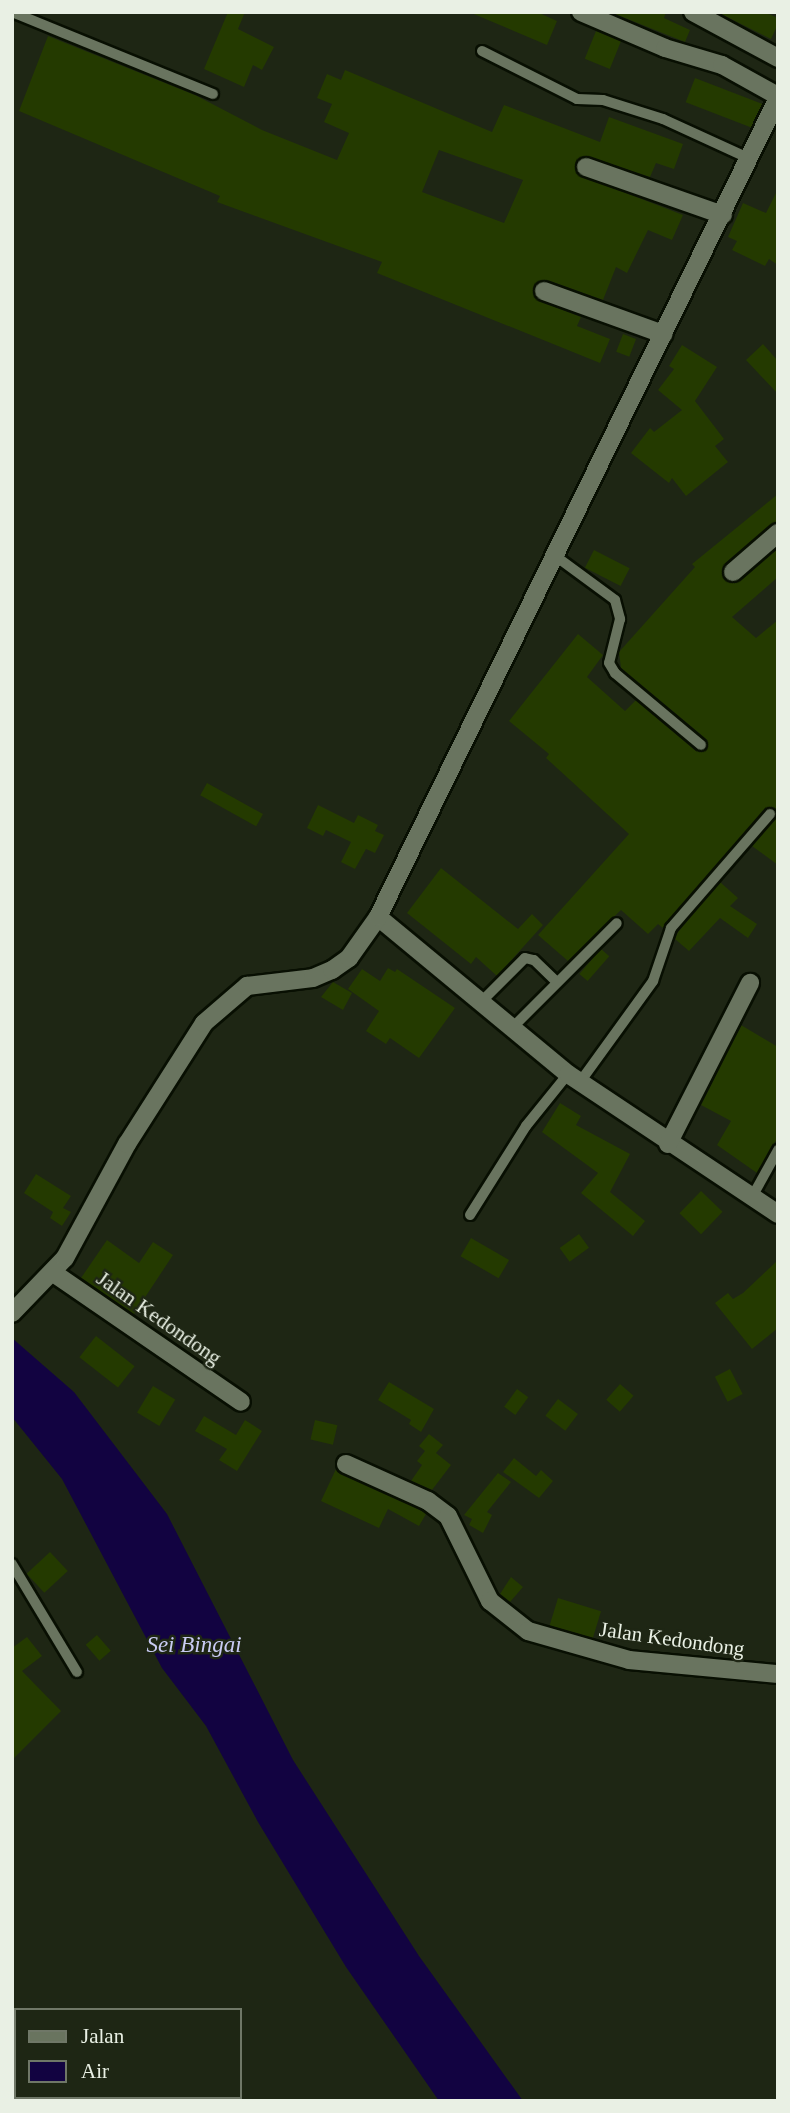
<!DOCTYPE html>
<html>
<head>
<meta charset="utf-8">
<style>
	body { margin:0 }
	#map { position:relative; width:790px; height:2113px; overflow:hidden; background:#1e2614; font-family:"Times New Roman",serif }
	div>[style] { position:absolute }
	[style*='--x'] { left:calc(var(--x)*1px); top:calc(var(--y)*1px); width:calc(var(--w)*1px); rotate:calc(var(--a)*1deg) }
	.water>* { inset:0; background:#120341 }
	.building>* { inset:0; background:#243a00; transform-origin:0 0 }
	.roads { filter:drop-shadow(2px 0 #080f02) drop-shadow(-2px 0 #080f02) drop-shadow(0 2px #080f02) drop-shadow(0 -2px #080f02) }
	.lane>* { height:10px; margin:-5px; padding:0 5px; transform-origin:5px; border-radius:5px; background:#69745f }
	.street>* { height:18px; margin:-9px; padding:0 9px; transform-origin:9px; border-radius:9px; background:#69745f }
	span { translate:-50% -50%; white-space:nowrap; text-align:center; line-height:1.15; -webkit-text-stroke:5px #1e2614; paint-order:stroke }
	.street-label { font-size:21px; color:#e9f0e4 }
	.water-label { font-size:23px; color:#c9cbf3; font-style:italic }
	.frame { position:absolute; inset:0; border:14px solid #e9f0e4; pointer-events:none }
	.legend { position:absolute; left:14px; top:2008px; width:228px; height:91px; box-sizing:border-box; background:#1e2614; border:2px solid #6f7767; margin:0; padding:9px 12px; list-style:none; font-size:21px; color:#e9f0e4 }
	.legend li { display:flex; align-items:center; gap:14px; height:35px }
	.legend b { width:35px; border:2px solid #6f7767 }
</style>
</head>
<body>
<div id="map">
	<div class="water">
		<i style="clip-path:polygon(12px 1338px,74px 1392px,167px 1514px,293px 1760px,419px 1956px,523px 2101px,439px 2101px,346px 1967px,258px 1822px,206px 1726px,162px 1668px,62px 1479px,12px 1417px)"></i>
	</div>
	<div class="building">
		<i style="clip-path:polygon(228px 12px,245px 12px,238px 29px,274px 47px,262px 70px,253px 65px,244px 87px,204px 69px)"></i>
		<i style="clip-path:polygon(469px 12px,537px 12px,557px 21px,547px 45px)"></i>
		<i style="clip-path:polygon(610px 12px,666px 12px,664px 18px,690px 30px,685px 42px)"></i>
		<i style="clip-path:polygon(717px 12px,764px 12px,778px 18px,778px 24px,771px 39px)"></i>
		<i style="left:596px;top:31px;width:27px;height:30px;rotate:22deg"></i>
		<i style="clip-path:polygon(evenodd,48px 36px,195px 95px,262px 130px,337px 160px,349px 133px,324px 122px,332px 104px,317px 98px,327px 74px,341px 80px,345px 70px,492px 132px,504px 105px,600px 142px,609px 117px,683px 144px,674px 169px,656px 163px,650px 177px,585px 156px,576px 163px,577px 174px,683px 215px,672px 240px,648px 230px,627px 273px,616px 267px,603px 300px,547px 280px,534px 287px,540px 301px,581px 317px,577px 326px,610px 339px,600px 363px,377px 273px,382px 262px,217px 202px,220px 196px,19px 111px,48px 36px,439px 150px,523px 180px,504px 223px,422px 192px,439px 150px)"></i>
		<i style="left:695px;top:78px;width:73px;height:26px;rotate:21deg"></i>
		<i style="clip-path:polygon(778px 189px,778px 265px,769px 259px,765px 266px,732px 250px,737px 241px,728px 237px,743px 203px,766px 213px)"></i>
		<i style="left:623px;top:334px;width:14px;height:19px;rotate:21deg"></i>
		<i style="clip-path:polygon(763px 344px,778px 361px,778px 394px,746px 360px)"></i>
		<i style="clip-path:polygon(682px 345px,717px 367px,695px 401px,724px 439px,715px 446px,728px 462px,686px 496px,672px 478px,669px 483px,631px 453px,650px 428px,654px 432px,682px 410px,658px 390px,674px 369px,669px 366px)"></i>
		<i style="clip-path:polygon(778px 494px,778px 522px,726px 563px,722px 573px,729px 582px,736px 583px,778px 548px,778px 577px,732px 617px,756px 638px,778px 620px,778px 865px,752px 846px,777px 816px,775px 809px,768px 807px,663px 928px,658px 924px,648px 934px,621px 910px,568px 961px,538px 935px,629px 834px,546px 758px,549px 754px,509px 721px,578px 634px,603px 655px,587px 677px,625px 711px,636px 700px,696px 751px,706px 750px,706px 739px,621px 668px,619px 652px,695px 567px,692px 564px)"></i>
		<i style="left:594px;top:550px;width:40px;height:20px;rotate:27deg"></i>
		<i style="left:207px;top:783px;width:64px;height:14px;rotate:29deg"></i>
		<i style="clip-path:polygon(318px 805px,354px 823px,358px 815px,378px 825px,375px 831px,384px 835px,375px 853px,366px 849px,355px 869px,341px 862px,351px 842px,326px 830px,323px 836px,307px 828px)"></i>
		<i style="clip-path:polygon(441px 868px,518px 929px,532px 914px,543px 925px,497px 976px,476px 957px,471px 964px,407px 913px)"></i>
		<i style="clip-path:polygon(720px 882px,738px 898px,730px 906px,757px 924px,748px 938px,720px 918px,689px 951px,675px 939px,678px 932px)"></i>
		<i style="left:601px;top:949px;width:11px;height:33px;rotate:41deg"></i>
		<i style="clip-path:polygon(388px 968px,395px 972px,397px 969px,455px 1008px,419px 1058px,390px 1038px,386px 1044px,366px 1031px,379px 1011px,348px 989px,362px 969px,380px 981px)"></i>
		<i style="clip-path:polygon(333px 982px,352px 993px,343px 1010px,321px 997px)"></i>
		<i style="clip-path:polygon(741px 1025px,778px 1047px,778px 1137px,757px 1173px,717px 1145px,731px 1121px,701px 1105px)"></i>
		<i style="clip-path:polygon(560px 1103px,581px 1116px,576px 1125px,630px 1154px,610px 1192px,645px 1221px,633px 1236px,581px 1193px,598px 1173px,542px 1132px)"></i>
		<i style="clip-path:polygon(36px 1174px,71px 1196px,63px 1208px,71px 1212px,62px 1226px,50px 1218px,53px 1212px,24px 1193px)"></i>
		<i style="left:701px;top:1191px;width:30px;height:31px;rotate:44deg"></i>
		<i style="left:579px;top:1234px;width:17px;height:24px;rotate:54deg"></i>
		<i style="left:471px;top:1238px;width:44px;height:21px;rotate:30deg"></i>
		<i style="clip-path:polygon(107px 1240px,139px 1263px,153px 1242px,173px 1255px,134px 1314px,81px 1278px)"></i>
		<i style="clip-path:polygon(778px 1260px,778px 1328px,752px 1349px,715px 1303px,728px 1293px,733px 1299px,743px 1293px)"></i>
		<i style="left:96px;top:1336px;width:49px;height:27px;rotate:38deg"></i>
		<i style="left:730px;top:1369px;width:28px;height:17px;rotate:63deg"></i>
		<i style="clip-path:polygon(389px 1382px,434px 1409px,421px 1432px,409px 1424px,411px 1420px,378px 1400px)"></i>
		<i style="left:620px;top:1384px;width:18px;height:21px;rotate:41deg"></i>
		<i style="left:153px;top:1386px;width:26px;height:31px;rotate:31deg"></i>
		<i style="left:517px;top:1389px;width:14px;height:22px;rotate:36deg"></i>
		<i style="left:558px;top:1399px;width:25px;height:21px;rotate:37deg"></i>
		<i style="clip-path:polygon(204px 1416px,236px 1435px,245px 1420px,262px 1431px,237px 1471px,219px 1460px,227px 1449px,195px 1431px)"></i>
		<i style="left:315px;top:1420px;width:23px;height:20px;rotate:13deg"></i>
		<i style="clip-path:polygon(429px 1434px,443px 1445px,436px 1453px,451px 1465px,432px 1490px,411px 1481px,422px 1465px,417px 1461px,425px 1451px,419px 1446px)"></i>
		<i style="clip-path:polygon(514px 1458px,536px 1476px,541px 1470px,553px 1481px,539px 1498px,503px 1472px)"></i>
		<i style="clip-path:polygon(336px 1469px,422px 1511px,426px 1514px,419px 1526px,388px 1509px,379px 1528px,321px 1501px)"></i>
		<i style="clip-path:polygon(498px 1473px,511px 1482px,487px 1512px,492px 1515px,483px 1533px,469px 1525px,472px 1519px,464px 1515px)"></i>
		<i style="left:50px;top:1552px;width:26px;height:32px;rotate:47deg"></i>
		<i style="clip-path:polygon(511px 1577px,523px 1587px,510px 1602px,500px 1594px)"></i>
		<i style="left:558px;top:1598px;width:45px;height:29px;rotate:17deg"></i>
		<i style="left:97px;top:1635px;width:21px;height:15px;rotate:49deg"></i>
		<i style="clip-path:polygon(27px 1637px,42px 1656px,22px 1671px,61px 1711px,12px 1760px,12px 1648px)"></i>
	</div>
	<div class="roads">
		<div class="lane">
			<i style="--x:12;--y:12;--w:217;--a:22.2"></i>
			<i style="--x:482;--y:51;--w:106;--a:26.8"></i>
			<i style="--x:577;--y:99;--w:26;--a:2"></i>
			<i style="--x:603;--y:100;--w:63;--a:17.6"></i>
			<i style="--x:663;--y:119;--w:94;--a:24.6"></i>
			<i style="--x:554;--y:555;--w:76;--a:36.4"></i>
			<i style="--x:615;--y:600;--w:20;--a:75"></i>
			<i style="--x:620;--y:619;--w:45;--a:104"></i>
			<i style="--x:609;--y:663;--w:12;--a:59"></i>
			<i style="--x:615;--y:673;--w:112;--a:39.9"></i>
			<i style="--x:481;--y:1002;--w:62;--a:-45"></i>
			<i style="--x:525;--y:958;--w:9;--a:13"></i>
			<i style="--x:534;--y:960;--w:30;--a:44"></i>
			<i style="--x:512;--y:1028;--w:148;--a:-45"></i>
			<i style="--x:580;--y:1082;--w:125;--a:-54.1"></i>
			<i style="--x:653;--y:981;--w:56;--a:-71.2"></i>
			<i style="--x:671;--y:928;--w:151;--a:-49"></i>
			<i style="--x:752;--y:1197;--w:54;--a:-61"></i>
			<i style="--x:470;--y:1215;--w:105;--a:-57.8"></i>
			<i style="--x:526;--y:1126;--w:67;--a:-51.1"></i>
			<i style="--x:12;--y:1564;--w:126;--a:59"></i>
		</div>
		<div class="street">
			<i style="--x:581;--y:12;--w:91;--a:23.2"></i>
			<i style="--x:665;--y:48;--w:59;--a:16.6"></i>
			<i style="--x:722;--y:65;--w:64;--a:29"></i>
			<i style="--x:693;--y:12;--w:97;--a:28.4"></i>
			<i style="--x:586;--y:167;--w:145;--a:19.3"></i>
			<i style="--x:544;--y:291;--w:127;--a:19.9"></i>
			<i style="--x:733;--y:572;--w:60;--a:-40.9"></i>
			<i style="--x:378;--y:917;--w:246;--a:39.6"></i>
			<i style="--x:568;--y:1074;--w:252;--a:33.7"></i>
			<i style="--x:668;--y:1144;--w:181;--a:-63"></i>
			<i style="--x:52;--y:1272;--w:229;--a:34.5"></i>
			<i style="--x:12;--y:1313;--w:76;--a:-46.1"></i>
			<i style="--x:65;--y:1258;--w:130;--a:-61.5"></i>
			<i style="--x:127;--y:1144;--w:143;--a:-57.5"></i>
			<i style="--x:204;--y:1023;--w:57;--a:-40.7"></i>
			<i style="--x:247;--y:986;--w:66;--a:-6.9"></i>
			<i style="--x:313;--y:978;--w:21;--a:-23"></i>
			<i style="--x:332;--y:970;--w:21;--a:-35"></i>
			<i style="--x:349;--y:958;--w:50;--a:-54.7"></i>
			<i style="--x:378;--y:917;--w:911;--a:-63.97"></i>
			<i style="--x:346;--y:1464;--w:90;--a:24.3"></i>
			<i style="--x:428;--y:1501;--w:25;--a:37"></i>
			<i style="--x:448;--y:1516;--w:95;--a:63.7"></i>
			<i style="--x:490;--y:1601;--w:48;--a:38.3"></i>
			<i style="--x:528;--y:1631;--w:105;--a:16"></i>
			<i style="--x:629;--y:1660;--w:150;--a:5.4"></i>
		</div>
	</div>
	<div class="street-label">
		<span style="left:159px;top:1318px;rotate:35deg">Jalan Kedondong</span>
		<span style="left:672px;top:1639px;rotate:8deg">Jalan Kedondong</span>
	</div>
	<div class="water-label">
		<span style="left:194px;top:1645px">Sei Bingai</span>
	</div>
	<div class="frame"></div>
	<ul class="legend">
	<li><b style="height:9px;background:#69745f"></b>Jalan</li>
	<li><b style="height:19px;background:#120341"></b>Air</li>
	</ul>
</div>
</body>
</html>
